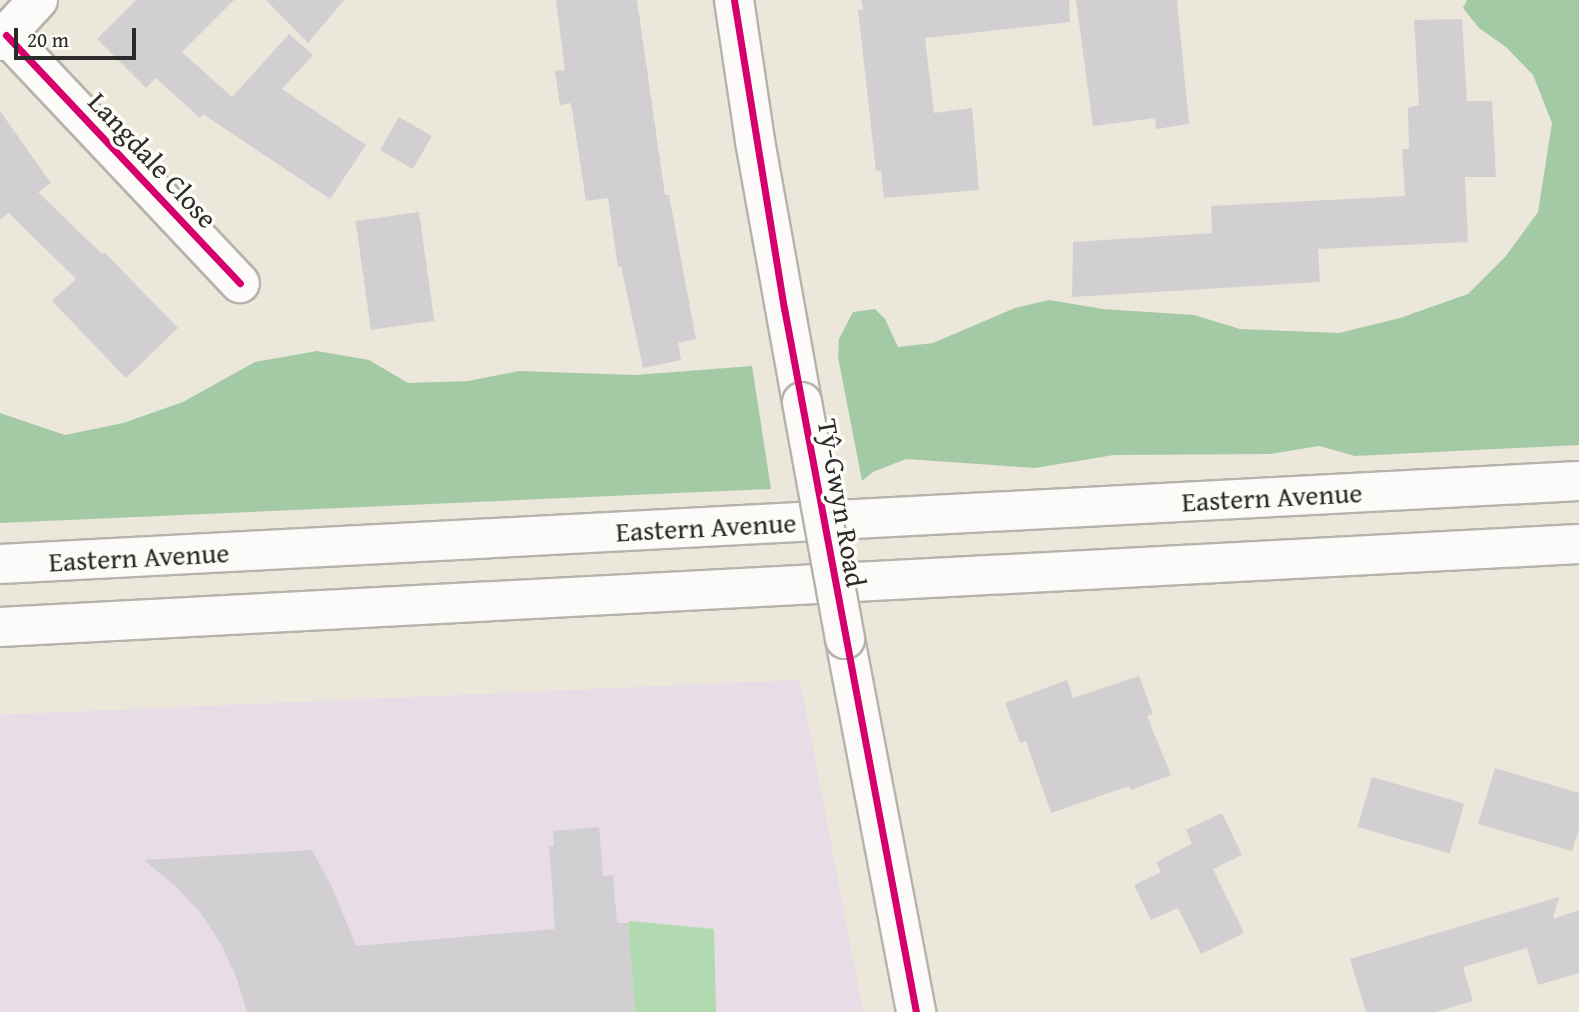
<!DOCTYPE html>
<html>
<head>
<meta charset="utf-8">
<style>
	body { margin:0 }
	#map { position:relative; width:1579px; height:1012px; overflow:hidden; background:#ebe7da; font-family:"Gentium Book Plus",serif }
	div>[style] { position:absolute }
	[style*='--x'] { left:calc(var(--x)*1px); top:calc(var(--y)*1px); width:calc(var(--w)*1px); rotate:calc(var(--a)*1deg) }
	.built>* { inset:0; background:#e8dce7 }
	.green>* { inset:0; background:#b2dab0 }
	.forest>* { inset:0; background:#a4caa5 }
	.building>* { inset:0; background:#d2cfd2; transform-origin:0 0 }
	.roads { filter:drop-shadow(2px 0 #b5b3ab) drop-shadow(-2px 0 #b5b3ab) drop-shadow(0 2px #b5b3ab) drop-shadow(0 -2px #b5b3ab) }
	.minor>* { height:38px; margin:-19px; padding:0 19px; transform-origin:19px; border-radius:19px; background:#fcfbf9 }
	.highway>* { height:38px; margin:-19px; padding:0 19px; transform-origin:19px; border-radius:19px; background:#fcfbf9 }
	.bridges { filter:drop-shadow(2px 0 #b5b3ab) drop-shadow(-2px 0 #b5b3ab) drop-shadow(0 2px #b5b3ab) drop-shadow(0 -2px #b5b3ab) }
	.minor-bridge>* { height:38px; margin:-19px; padding:0 19px; transform-origin:19px; border-radius:19px; background:#fcfbf9 }
	.cycleway>* { height:7px; margin:-3.5px; padding:0 3.5px; transform-origin:3.5px; border-radius:3.5px; background:#d6006c }
	span { translate:-50% -50%; white-space:nowrap; text-align:center; line-height:1.15; -webkit-text-stroke:7px #fdfcf7; paint-order:stroke }
	.street-label { font-size:28px; color:#2b2b2b }
	.scale { position:absolute; left:14px; top:28px; width:122px; height:32px; box-sizing:border-box; border:4px solid #2b2b2b; border-top:0; padding-left:9px; font-size:21px; line-height:24px; white-space:nowrap; color:#2b2b2b; -webkit-text-stroke:5px #fdfcf7; paint-order:stroke }
</style>
</head>
<body>
<div id="map">
	<div class="built">
		<i style="clip-path:polygon(800px 680px,863px 1012px,0 1012px,0 715px)"></i>
	</div>
	<div class="green">
		<i style="clip-path:polygon(630px 921px,714px 929px,716px 1012px,635px 1012px,628px 923px)"></i>
	</div>
	<div class="forest">
		<i style="clip-path:polygon(1467px 0,1579px 0,1579px 445px,1355px 456px,1319px 446px,1271px 454px,1114px 455px,1035px 468px,906px 459px,873px 472px,862px 481px,838px 357px,839px 339px,853px 312px,875px 309px,885px 319px,898px 347px,933px 343px,1015px 308px,1049px 300px,1103px 309px,1194px 315px,1240px 329px,1339px 333px,1400px 318px,1468px 294px,1506px 256px,1538px 212px,1552px 123px,1533px 75px,1506px 47px,1479px 28px,1463px 8px)"></i>
		<i style="clip-path:polygon(317px 351px,369px 360px,408px 383px,468px 381px,519px 371px,635px 375px,752px 366px,771px 489px,0 523px,0 413px,65px 435px,123px 423px,183px 402px,255px 362px)"></i>
	</div>
	<div class="building">
		<i style="clip-path:polygon(136px 0,234px 0,182px 52px,232px 97px,289px 34px,313px 55px,282px 89px,366px 145px,330px 199px,203px 114px,200px 118px,156px 78px,146px 88px,97px 39px)"></i>
		<i style="clip-path:polygon(266px 0,344px 0,308px 43px)"></i>
		<i style="clip-path:polygon(556px 0,637px 0,665px 195px,669px 195px,696px 339px,678px 343px,681px 360px,643px 368px,621px 266px,618px 267px,608px 198px,586px 201px,571px 103px,560px 105px,555px 71px,565px 70px)"></i>
		<i style="clip-path:polygon(861px 0,1069px 0,1070px 22px,925px 38px,934px 113px,972px 108px,979px 190px,884px 198px,881px 171px,876px 171px,858px 10px,863px 10px)"></i>
		<i style="clip-path:polygon(1076px 0,1177px 0,1189px 124px,1156px 129px,1155px 118px,1093px 126px)"></i>
		<i style="clip-path:polygon(1462px 19px,1467px 101px,1492px 101px,1496px 177px,1465px 177px,1468px 242px,1318px 249px,1320px 282px,1072px 297px,1073px 242px,1212px 233px,1211px 206px,1405px 196px,1402px 149px,1409px 149px,1408px 108px,1419px 105px,1414px 20px)"></i>
		<i style="clip-path:polygon(0 111px,51px 183px,38px 192px,102px 254px,104px 252px,178px 328px,126px 378px,52px 301px,76px 279px,9px 213px,0 219px)"></i>
		<i style="left:399px;top:117px;width:38px;height:38px;rotate:30deg"></i>
		<i style="left:419px;top:212px;width:110px;height:64px;rotate:82deg"></i>
		<i style="clip-path:polygon(1139px 676px,1153px 714px,1147px 716px,1171px 775px,1131px 790px,1129px 786px,1051px 813px,1026px 741px,1020px 743px,1005px 703px,1067px 680px,1073px 698px)"></i>
		<i style="clip-path:polygon(1495px 768px,1579px 793px,1579px 829px,1572px 851px,1478px 824px)"></i>
		<i style="left:1372px;top:777px;width:96px;height:52px;rotate:16deg"></i>
		<i style="clip-path:polygon(1222px 813px,1242px 855px,1213px 869px,1244px 933px,1201px 954px,1178px 908px,1151px 920px,1134px 885px,1161px 872px,1156px 862px,1192px 844px,1186px 830px)"></i>
		<i style="clip-path:polygon(599px 827px,603px 876px,613px 875px,617px 923px,628px 923px,635px 1012px,247px 1012px,237px 979px,221px 944px,200px 912px,174px 885px,144px 860px,312px 850px,333px 889px,356px 946px,555px 929px,549px 846px,554px 846px,553px 831px)"></i>
		<i style="clip-path:polygon(1559px 897px,1553px 919px,1579px 910px,1579px 973px,1538px 985px,1527px 948px,1463px 967px,1473px 1001px,1436px 1012px,1366px 1012px,1350px 959px)"></i>
	</div>
	<div class="roads">
		<div class="minor">
			<i style="--x:734;--y:0;--w:143;--a:81.5"></i>
			<i style="--x:755;--y:141;--w:265;--a:79.8"></i>
			<i style="--x:6;--y:35;--w:341;--a:46.7"></i>
			<i style="--x:0;--y:41;--w:56;--a:-47.2"></i>
			<i style="--x:845;--y:639;--w:380;--a:79.2"></i>
		</div>
		<div class="highway">
			<i style="--x:0;--y:564;--w:1581;--a:-3.01"></i>
			<i style="--x:0;--y:627;--w:1581;--a:-3.01"></i>
		</div>
	</div>
	<div class="bridges">
		<div class="minor-bridge">
			<i style="--x:802;--y:402;--w:241;--a:79.7"></i>
		</div>
	</div>
	<div class="cycleway">
		<i style="--x:734;--y:0;--w:312;--a:80.8"></i>
		<i style="--x:784;--y:308;--w:716;--a:79.38"></i>
		<i style="--x:6;--y:35;--w:341;--a:46.7"></i>
	</div>
	<div class="street-label">
		<span style="left:153px;top:160px;rotate:47deg">Langdale Close</span>
		<span style="left:1272px;top:497px;rotate:-3deg">Eastern Avenue</span>
		<span style="left:842px;top:503px;rotate:80deg">Tŷ-Gwyn Road</span>
		<span style="left:706px;top:527px;rotate:-3deg">Eastern Avenue</span>
		<span style="left:139px;top:557px;rotate:-3deg">Eastern Avenue</span>
	</div>
	<div class="scale">20 m</div>
</div>
</body>
</html>
